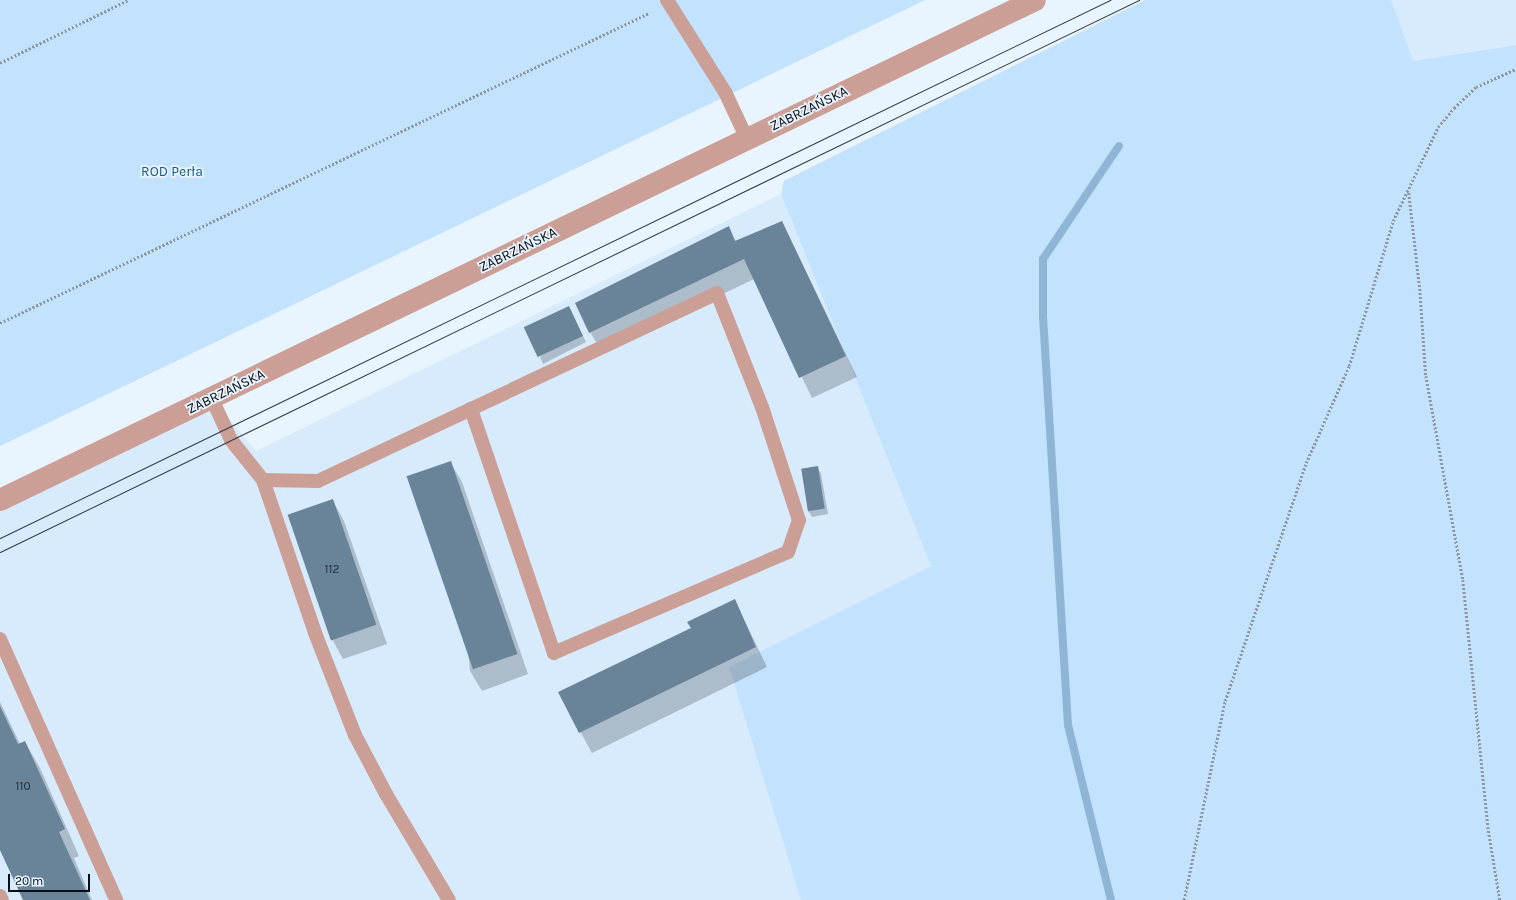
<!DOCTYPE html>
<html>
<head>
<meta charset="utf-8">
<style>
	body { margin:0 }
	#map { position:relative; width:1516px; height:900px; overflow:hidden; background:#e8f4fe; font-family:Karla,sans-serif }
	div>[style] { position:absolute }
	[style*='--x'] { left:calc(var(--x)*1px); top:calc(var(--y)*1px); width:calc(var(--w)*1px); rotate:calc(var(--a)*1deg) }
	.built>* { inset:0; background:#d7ebfd }
	.green>* { inset:0; background:#c2e2fd }
	.shadow>* { inset:0; background:#0003 }
	.stream>* { height:8px; margin:-4px; padding:0 4px; transform-origin:4px; border-radius:4px; background:#8eb5d6 }
	.building>* { inset:0; background:#698399; transform-origin:0 0 }
	.path>* { height:2.5px; margin-top:-1.25px; transform-origin:0; background:repeating-linear-gradient(90deg,#8c96a0 0 2px,transparent 0 4px) }
	.service>* { height:14px; margin:-7px; padding:0 7px; transform-origin:7px; border-radius:7px; background:#cc9f96 }
	.tertiary>* { height:22px; margin:-11px; padding:0 11px; transform-origin:11px; border-radius:11px; background:#cc9f96 }
	.tram>* { height:1px; margin:-0.5px; padding:0 0.5px; transform-origin:0.5px; border-radius:0.5px; background:#2f3841 }
	span { translate:-50% -50%; white-space:nowrap; text-align:center; line-height:1.15; -webkit-text-stroke:3.5px #e8f4fe; paint-order:stroke }
	.number-label { font-size:12px; color:#1e2b37 }
	.number-label span { -webkit-text-stroke-width:0 }
	.street-label { font-size:14px; color:#050e16 }
	.park-label { font-size:14px; color:#185681 }
	.scale { position:absolute; left:8px; top:874px; width:82px; height:18px; box-sizing:border-box; border:2px solid #050e16; border-top:0; padding-left:5px; font-size:12px; line-height:14px; white-space:nowrap; color:#050e16; -webkit-text-stroke:3px #e8f4fe; paint-order:stroke }
</style>
</head>
<body>
<div id="map">
	<div class="built">
		<i style="clip-path:polygon(1385px 0,1516px 0,1516px 45px,1390px 64px)"></i>
		<i style="clip-path:polygon(781px 194px,931px 566px,729px 667px,801px 900px,0 900px,0 500px,212px 399px,256px 451px)"></i>
	</div>
	<div class="green">
		<i style="clip-path:polygon(0 0,925px 0,0 446px)"></i>
		<i style="clip-path:polygon(1145px 0,1391px 0,1413px 61px,1516px 45px,1516px 900px,801px 900px,729px 667px,931px 566px,781px 194px,784px 181px)"></i>
	</div>
	<div class="shadow">
		<i style="clip-path:polygon(782px 222px,857px 377px,812px 398px,754px 279px,602px 352px,590px 332px,728px 228px,736px 241px)"></i>
		<i style="clip-path:polygon(572px 314px,586px 342px,543px 364px,540px 357px)"></i>
		<i style="clip-path:polygon(450px 462px,462px 482px,528px 674px,482px 691px,470px 671px)"></i>
		<i style="clip-path:polygon(817px 467px,821px 474px,828px 514px,812px 517px,808px 510px,802px 469px)"></i>
		<i style="clip-path:polygon(333px 501px,344px 521px,387px 644px,343px 659px,332px 639px)"></i>
		<i style="clip-path:polygon(735px 601px,767px 667px,592px 753px,559px 693px,692px 629px)"></i>
		<i style="clip-path:polygon(0 702px,20px 744px,25px 742px,40px 768px,79px 856px,74px 858px,92px 900px,24px 900px,0 850px)"></i>
	</div>
	<div class="stream">
		<i style="--x:1111;--y:900;--w:180;--a:-103.8"></i>
		<i style="--x:1068;--y:725;--w:409;--a:-93.5"></i>
		<i style="--x:1043;--y:317;--w:58;--a:-90"></i>
		<i style="--x:1043;--y:259;--w:136;--a:-56.1"></i>
	</div>
	<div class="building">
		<i style="clip-path:polygon(782px 221px,846px 356px,799px 378px,744px 259px,589px 333px,575px 303px,729px 226px,735px 241px)"></i>
		<i style="left:569px;top:306px;width:33px;height:50px;rotate:65deg"></i>
		<i style="left:451px;top:461px;width:204px;height:47px;rotate:71deg"></i>
		<i style="left:818px;top:466px;width:43px;height:17px;rotate:81deg"></i>
		<i style="left:333px;top:499px;width:133px;height:48px;rotate:71deg"></i>
		<i style="clip-path:polygon(735px 599px,756px 647px,579px 733px,558px 692px,691px 628px,687px 622px)"></i>
		<i style="clip-path:polygon(0 706px,18px 744px,25px 741px,65px 829px,59px 832px,90px 900px,23px 900px,0 850px)"></i>
	</div>
	<div class="path">
		<i style="--x:0;--y:63;--w:143;--a:-26.2"></i>
		<i style="--x:1409;--y:193;--w:97;--a:83.5"></i>
		<i style="--x:1420;--y:289;--w:87;--a:86.1"></i>
		<i style="--x:1426;--y:376;--w:207;--a:79.7"></i>
		<i style="--x:1463;--y:580;--w:248;--a:84.2"></i>
		<i style="--x:1488;--y:827;--w:74;--a:80.7"></i>
		<i style="--x:0;--y:323;--w:719;--a:-25.53"></i>
		<i style="--x:1184;--y:900;--w:203;--a:-78.4"></i>
		<i style="--x:1225;--y:701;--w:251;--a:-71.2"></i>
		<i style="--x:1306;--y:463;--w:106;--a:-66.1"></i>
		<i style="--x:1349;--y:366;--w:152;--a:-73.1"></i>
		<i style="--x:1393;--y:221;--w:104;--a:-64.4"></i>
		<i style="--x:1438;--y:127;--w:25;--a:-50"></i>
		<i style="--x:1454;--y:108;--w:30;--a:-44"></i>
		<i style="--x:1476;--y:87;--w:44;--a:-24.2"></i>
	</div>
	<div class="service">
		<i style="--x:667;--y:0;--w:109;--a:57.8"></i>
		<i style="--x:725;--y:92;--w:52;--a:64.9"></i>
		<i style="--x:212;--y:399;--w:45;--a:65.1"></i>
		<i style="--x:231;--y:440;--w:51;--a:51.3"></i>
		<i style="--x:263;--y:480;--w:55;--a:1"></i>
		<i style="--x:318;--y:481;--w:169;--a:-25.2"></i>
		<i style="--x:471;--y:409;--w:272;--a:-25.2"></i>
		<i style="--x:717;--y:293;--w:123;--a:68.5"></i>
		<i style="--x:762;--y:407;--w:119;--a:71.9"></i>
		<i style="--x:799;--y:520;--w:34;--a:109"></i>
		<i style="--x:788;--y:552;--w:255;--a:156.7"></i>
		<i style="--x:554;--y:653;--w:258;--a:-108.8"></i>
		<i style="--x:263;--y:480;--w:162;--a:71.2"></i>
		<i style="--x:315;--y:633;--w:110;--a:68.6"></i>
		<i style="--x:355;--y:735;--w:67;--a:62.3"></i>
		<i style="--x:386;--y:794;--w:123;--a:59.3"></i>
		<i style="--x:0;--y:639;--w:286;--a:66"></i>
		<i style="--x:0;--y:896;--w:4;--a:63"></i>
	</div>
	<div class="tertiary">
		<i style="--x:0;--y:500;--w:1149;--a:-25.78"></i>
	</div>
	<div class="tram">
		<i style="--x:0;--y:538;--w:1234;--a:-25.86"></i>
		<i style="--x:0;--y:552;--w:1266;--a:-25.86"></i>
	</div>
	<div class="number-label">
		<span style="left:332px;top:570px">112</span>
		<span style="left:23px;top:787px">110</span>
	</div>
	<div class="street-label">
		<span style="left:809px;top:109px;rotate:-26deg">ZABRZAŃSKA</span>
		<span style="left:518px;top:250px;rotate:-26deg">ZABRZAŃSKA</span>
		<span style="left:226px;top:392px;rotate:-26deg">ZABRZAŃSKA</span>
	</div>
	<div class="park-label">
		<span style="left:172px;top:172px">ROD Perła</span>
	</div>
	<div class="scale">20 m</div>
</div>
</body>
</html>
